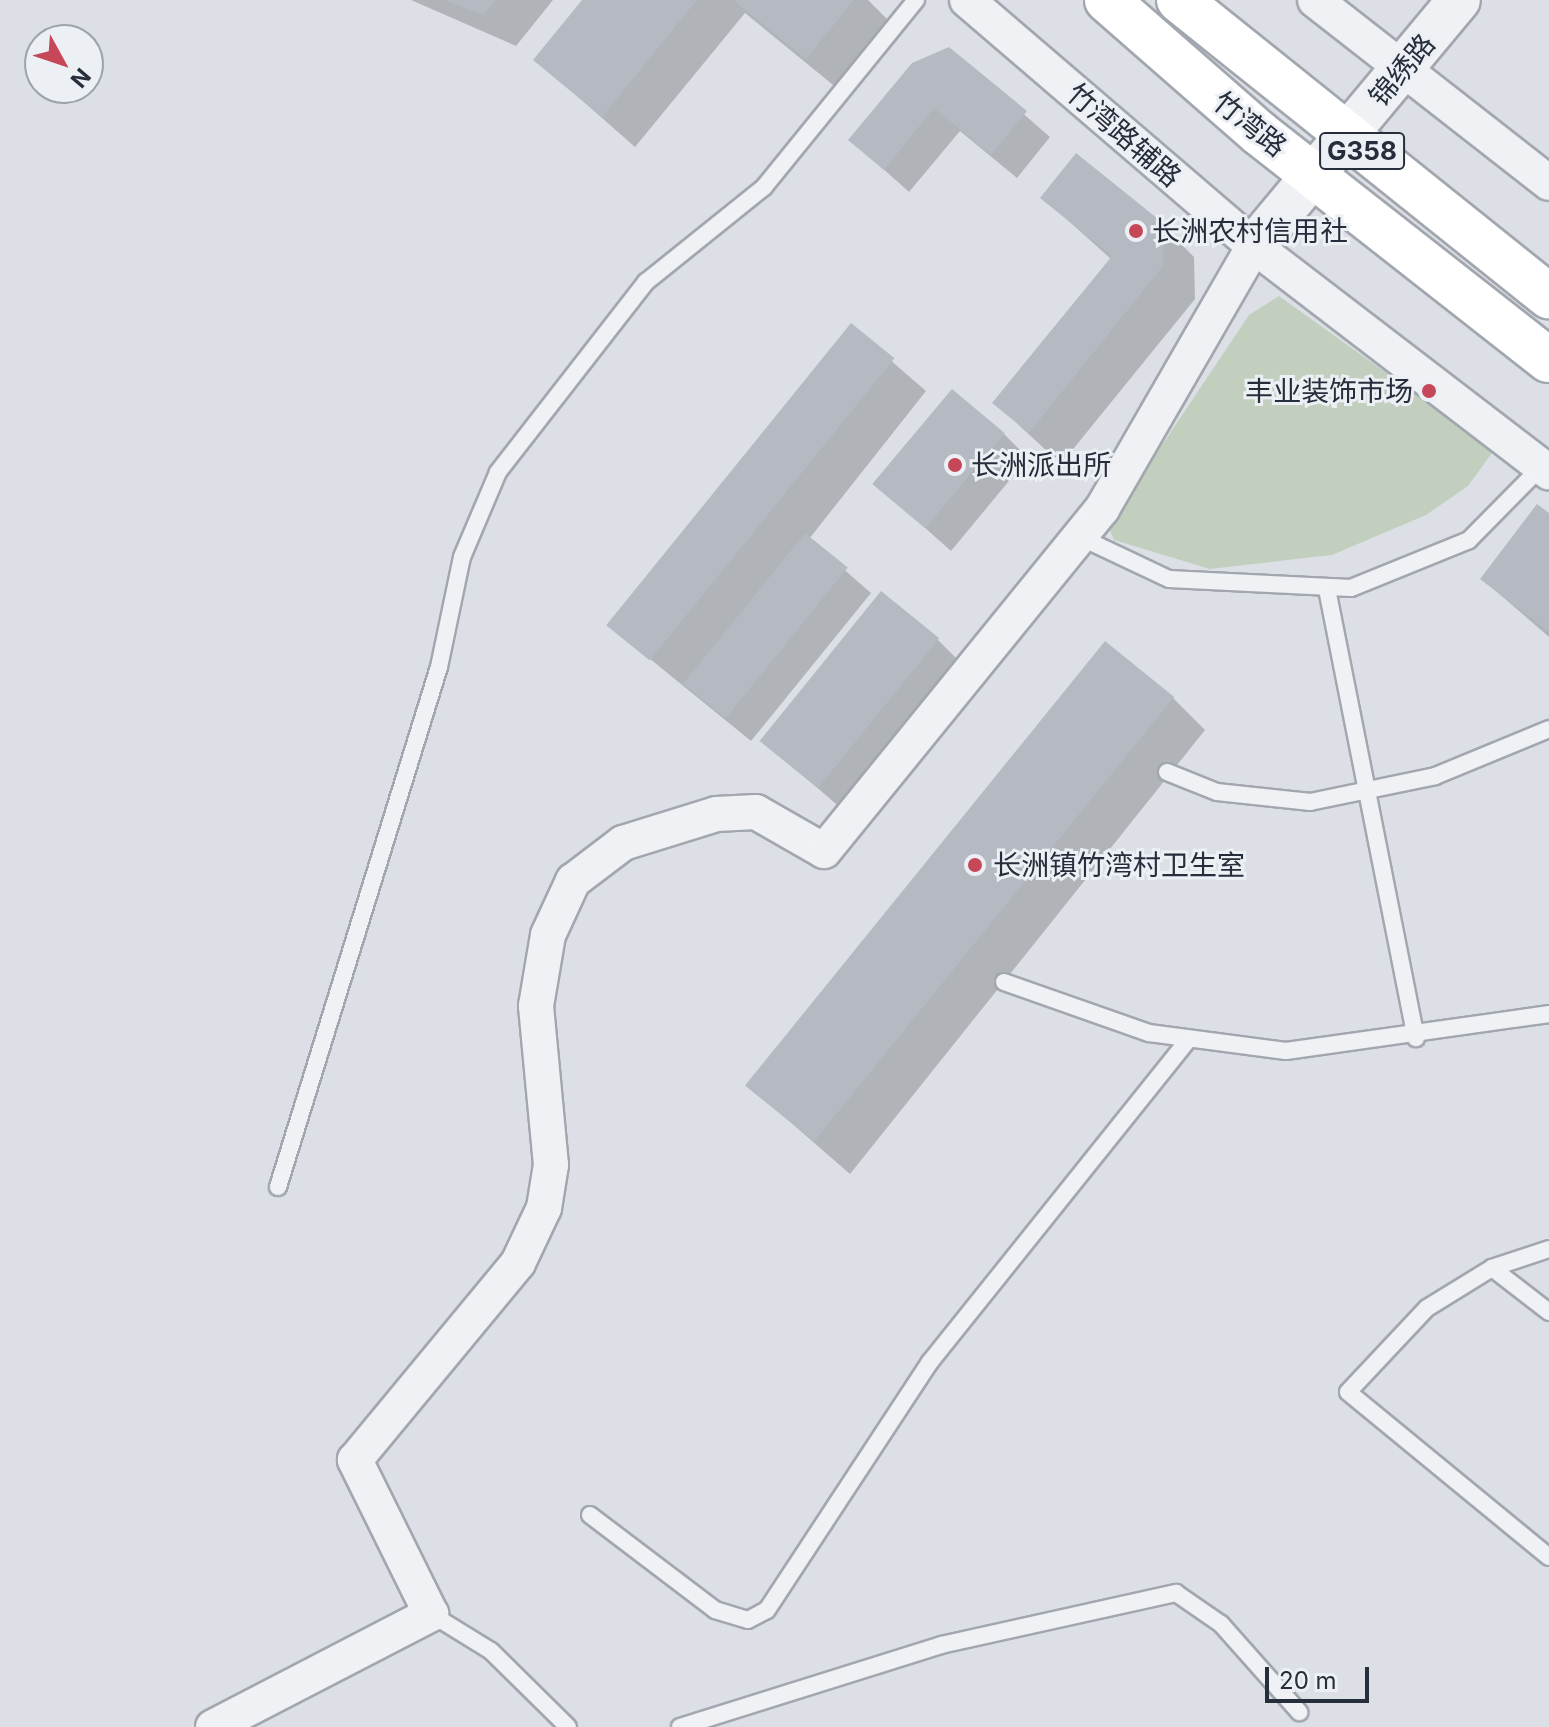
<!DOCTYPE html>
<html>
<head>
<meta charset="utf-8">
<style>
	body { margin:0 }
	#map { position:relative; width:1549px; height:1727px; overflow:hidden; background:#dce0e6; font-family:Inter,"Noto Sans SC",sans-serif }
	div>[style] { position:absolute }
	[style*='--x'] { left:calc(var(--x)*1px); top:calc(var(--y)*1px); width:calc(var(--w)*1px); rotate:calc(var(--a)*1deg) }
	.green>* { inset:0; background:#c2cfbe }
	.shadow>* { inset:0; background:#0003 }
	.building>* { inset:0; background:#b4b9c2; transform-origin:0 0 }
	.roads { filter:drop-shadow(2px 0 #a2a7af) drop-shadow(-2px 0 #a2a7af) drop-shadow(0 2px #a2a7af) drop-shadow(0 -2px #a2a7af) }
	.service>* { height:16px; margin:-8px; padding:0 8px; transform-origin:8px; border-radius:8px; background:#eff1f4 }
	.minor>* { height:34px; margin:-17px; padding:0 17px; transform-origin:17px; border-radius:17px; background:#eff1f4 }
	.tertiary>* { height:42px; margin:-21px; padding:0 21px; transform-origin:21px; border-radius:21px; background:#eff1f4 }
	.trunk>* { height:44px; margin:-22px; padding:0 22px; transform-origin:22px; border-radius:22px; background:#fff }
	.dots>* { width:22px; height:22px; translate:-50% -50%; box-sizing:border-box; border:4px solid #eceff4; border-radius:50% }
	span { translate:-50% -50%; white-space:nowrap; text-align:center; line-height:1.15; -webkit-text-stroke:6px #eceff4; paint-order:stroke }
	.shield-label span { padding:2px 6px; background:#eceff4; border:2px solid; border-radius:6px; -webkit-text-stroke-width:0 }
	.shield-label { font-size:26px; color:#272e3b; font-weight:700 }
	.street-label { font-size:28px; color:#272e3b }
	.poi-label { font-size:28px; color:#272e3b }
	.left { translate:0 -50%; text-align:left }
	.right { translate:-100% -50%; text-align:right }
	.north { position:absolute; left:24px; top:24px; width:80px; height:80px; box-sizing:border-box; background:#eceff4; border:2px solid #9da2aa; border-radius:50%; rotate:130deg; font-size:22px; font-weight:700; line-height:32px; text-align:center; color:#272e3b }
	.north::after { content:''; display:block; margin:auto; width:28px; height:36px; background:#c64757; clip-path:polygon(50% 0,100% 100%,50% 72%,0 100%) }
	.scale { position:absolute; left:1265px; top:1667px; width:104px; height:36px; box-sizing:border-box; border:4px solid #272e3b; border-top:0; padding-left:10px; font-size:24px; line-height:28px; white-space:nowrap; color:#272e3b; -webkit-text-stroke:6px #eceff4; paint-order:stroke }
</style>
</head>
<body>
<div id="map">
	<div class="green">
		<i style="clip-path:polygon(1279px 296px,1494px 450px,1468px 486px,1426px 515px,1332px 555px,1210px 569px,1114px 540px,1108px 526px,1249px 315px)"></i>
	</div>
	<div class="shadow">
		<i style="clip-path:polygon(411px 0,553px 0,516px 46px)"></i>
		<i style="clip-path:polygon(585px 0,868px 0,892px 24px,838px 89px,745px 13px,635px 147px,536px 60px)"></i>
		<i style="clip-path:polygon(949px 49px,1050px 137px,1017px 178px,960px 131px,909px 192px,851px 140px)"></i>
		<i style="clip-path:polygon(1043px 198px,1162px 225px,1194px 257px,1195px 299px,1061px 464px,995px 403px,1111px 259px)"></i>
		<i style="clip-path:polygon(851px 326px,926px 391px,809px 539px,871px 593px,751px 741px,612px 628px)"></i>
		<i style="clip-path:polygon(1004px 434px,1028px 458px,951px 551px,876px 484px)"></i>
		<i style="clip-path:polygon(1549px 516px,1549px 637px,1482px 579px)"></i>
		<i style="clip-path:polygon(937px 639px,962px 664px,843px 810px,762px 740px)"></i>
		<i style="clip-path:polygon(1173px 698px,1205px 730px,850px 1174px,751px 1088px)"></i>
	</div>
	<div class="building">
		<i style="clip-path:polygon(444px 0,496px 0,483px 15px)"></i>
		<i style="clip-path:polygon(582px 0,697px 0,602px 117px,533px 60px)"></i>
		<i style="clip-path:polygon(733px 0,854px 0,806px 59px)"></i>
		<i style="clip-path:polygon(949px 47px,1027px 111px,991px 155px,934px 108px,884px 170px,848px 140px,912px 63px)"></i>
		<i style="clip-path:polygon(1076px 153px,1163px 223px,1163px 266px,1029px 433px,992px 403px,1112px 256px,1040px 198px)"></i>
		<i style="left:851px;top:323px;width:56px;height:389px;rotate:39deg"></i>
		<i style="left:952px;top:389px;width:69px;height:124px;rotate:40deg"></i>
		<i style="clip-path:polygon(1537px 504px,1549px 513px,1549px 632px,1480px 579px)"></i>
		<i style="left:805px;top:533px;width:55px;height:194px;rotate:39deg"></i>
		<i style="left:881px;top:591px;width:75px;height:193px;rotate:39deg"></i>
		<i style="left:1105px;top:641px;width:89px;height:572px;rotate:39deg"></i>
	</div>
	<div class="roads">
		<div class="service">
			<i style="--x:1080;--y:537;--w:98;--a:25.3"></i>
			<i style="--x:1169;--y:579;--w:182;--a:2.8"></i>
			<i style="--x:1351;--y:588;--w:127;--a:-22.1"></i>
			<i style="--x:1469;--y:540;--w:104;--a:-45.4"></i>
			<i style="--x:1327;--y:589;--w:458;--a:78.8"></i>
			<i style="--x:1167;--y:772;--w:54;--a:21.8"></i>
			<i style="--x:1217;--y:792;--w:94;--a:6.1"></i>
			<i style="--x:1310;--y:802;--w:128;--a:-11.7"></i>
			<i style="--x:1435;--y:776;--w:123;--a:-22.4"></i>
			<i style="--x:1004;--y:982;--w:154;--a:19.4"></i>
			<i style="--x:1149;--y:1033;--w:138;--a:7.5"></i>
			<i style="--x:1286;--y:1051;--w:266;--a:-8"></i>
			<i style="--x:278;--y:1187;--w:544;--a:-72.8"></i>
			<i style="--x:439;--y:667;--w:112;--a:-78.2"></i>
			<i style="--x:462;--y:557;--w:92;--a:-67"></i>
			<i style="--x:498;--y:472;--w:241;--a:-52.1"></i>
			<i style="--x:646;--y:282;--w:151;--a:-38.8"></i>
			<i style="--x:764;--y:187;--w:241;--a:-50.9"></i>
			<i style="--x:1549;--y:1249;--w:60;--a:161.6"></i>
			<i style="--x:1492;--y:1268;--w:76;--a:148.4"></i>
			<i style="--x:1427;--y:1308;--w:115;--a:133.2"></i>
			<i style="--x:1348;--y:1392;--w:260;--a:39.4"></i>
			<i style="--x:1492;--y:1268;--w:72;--a:37.7"></i>
			<i style="--x:590;--y:1515;--w:157;--a:37.2"></i>
			<i style="--x:715;--y:1610;--w:34;--a:17"></i>
			<i style="--x:748;--y:1620;--w:21;--a:-28"></i>
			<i style="--x:767;--y:1610;--w:297;--a:-56.7"></i>
			<i style="--x:930;--y:1362;--w:413;--a:-51.3"></i>
			<i style="--x:431;--y:1614;--w:70;--a:31.7"></i>
			<i style="--x:491;--y:1651;--w:108;--a:44.6"></i>
			<i style="--x:680;--y:1727;--w:274;--a:-17.4"></i>
			<i style="--x:941;--y:1645;--w:241;--a:-12.5"></i>
			<i style="--x:1176;--y:1593;--w:55;--a:34.6"></i>
			<i style="--x:1221;--y:1624;--w:118;--a:48.4"></i>
		</div>
		<div class="minor">
			<i style="--x:967;--y:0;--w:378;--a:40.6"></i>
			<i style="--x:1254;--y:246;--w:372;--a:37.5"></i>
			<i style="--x:1315;--y:0;--w:297;--a:38"></i>
			<i style="--x:213;--y:1727;--w:246;--a:-27.4"></i>
			<i style="--x:431;--y:1614;--w:172;--a:-116.3"></i>
			<i style="--x:355;--y:1460;--w:256;--a:-50.4"></i>
			<i style="--x:518;--y:1263;--w:61;--a:-64.7"></i>
			<i style="--x:544;--y:1208;--w:44;--a:-80.8"></i>
			<i style="--x:551;--y:1165;--w:160;--a:-95.4"></i>
			<i style="--x:536;--y:1006;--w:72;--a:-80.4"></i>
			<i style="--x:548;--y:935;--w:60;--a:-65.2"></i>
			<i style="--x:573;--y:881;--w:63;--a:-37.2"></i>
			<i style="--x:623;--y:843;--w:97;--a:-17.3"></i>
			<i style="--x:716;--y:814;--w:40;--a:-2.9"></i>
			<i style="--x:756;--y:812;--w:78;--a:29.8"></i>
			<i style="--x:824;--y:851;--w:441;--a:-50.9"></i>
			<i style="--x:1102;--y:509;--w:304;--a:-60"></i>
		</div>
		<div class="tertiary">
			<i style="--x:1254;--y:246;--w:320;--a:-50.2"></i>
		</div>
		<div class="trunk">
			<i style="--x:1107;--y:0;--w:202;--a:41.2"></i>
			<i style="--x:1259;--y:133;--w:368;--a:38.1"></i>
			<i style="--x:1179;--y:0;--w:474;--a:38.7"></i>
		</div>
	</div>
	<div class="dots">
		<i style="left:1136px;top:231px;background:#c64757"></i>
		<i style="left:1429px;top:391px;background:#c64757"></i>
		<i style="left:955px;top:465px;background:#c64757"></i>
		<i style="left:975px;top:865px;background:#c64757"></i>
	</div>
	<div class="shield-label">
		<span style="left:1362px;top:151px">G358</span>
	</div>
	<div class="street-label">
		<span style="left:1402px;top:70px;rotate:-50deg">锦绣路</span>
		<span style="left:1250px;top:124px;rotate:39deg">竹湾路</span>
		<span style="left:1124px;top:135px;rotate:41deg">竹湾路辅路</span>
	</div>
	<div class="poi-label">
		<span class="left" style="left:1152px;top:231px">长洲农村信用社</span>
		<span class="right" style="left:1413px;top:391px">丰业装饰市场</span>
		<span class="left" style="left:971px;top:465px">长洲派出所</span>
		<span class="left" style="left:993px;top:865px">长洲镇竹湾村卫生室</span>
	</div>
	<div class="north">N</div>
	<div class="scale">20 m</div>
</div>
</body>
</html>
